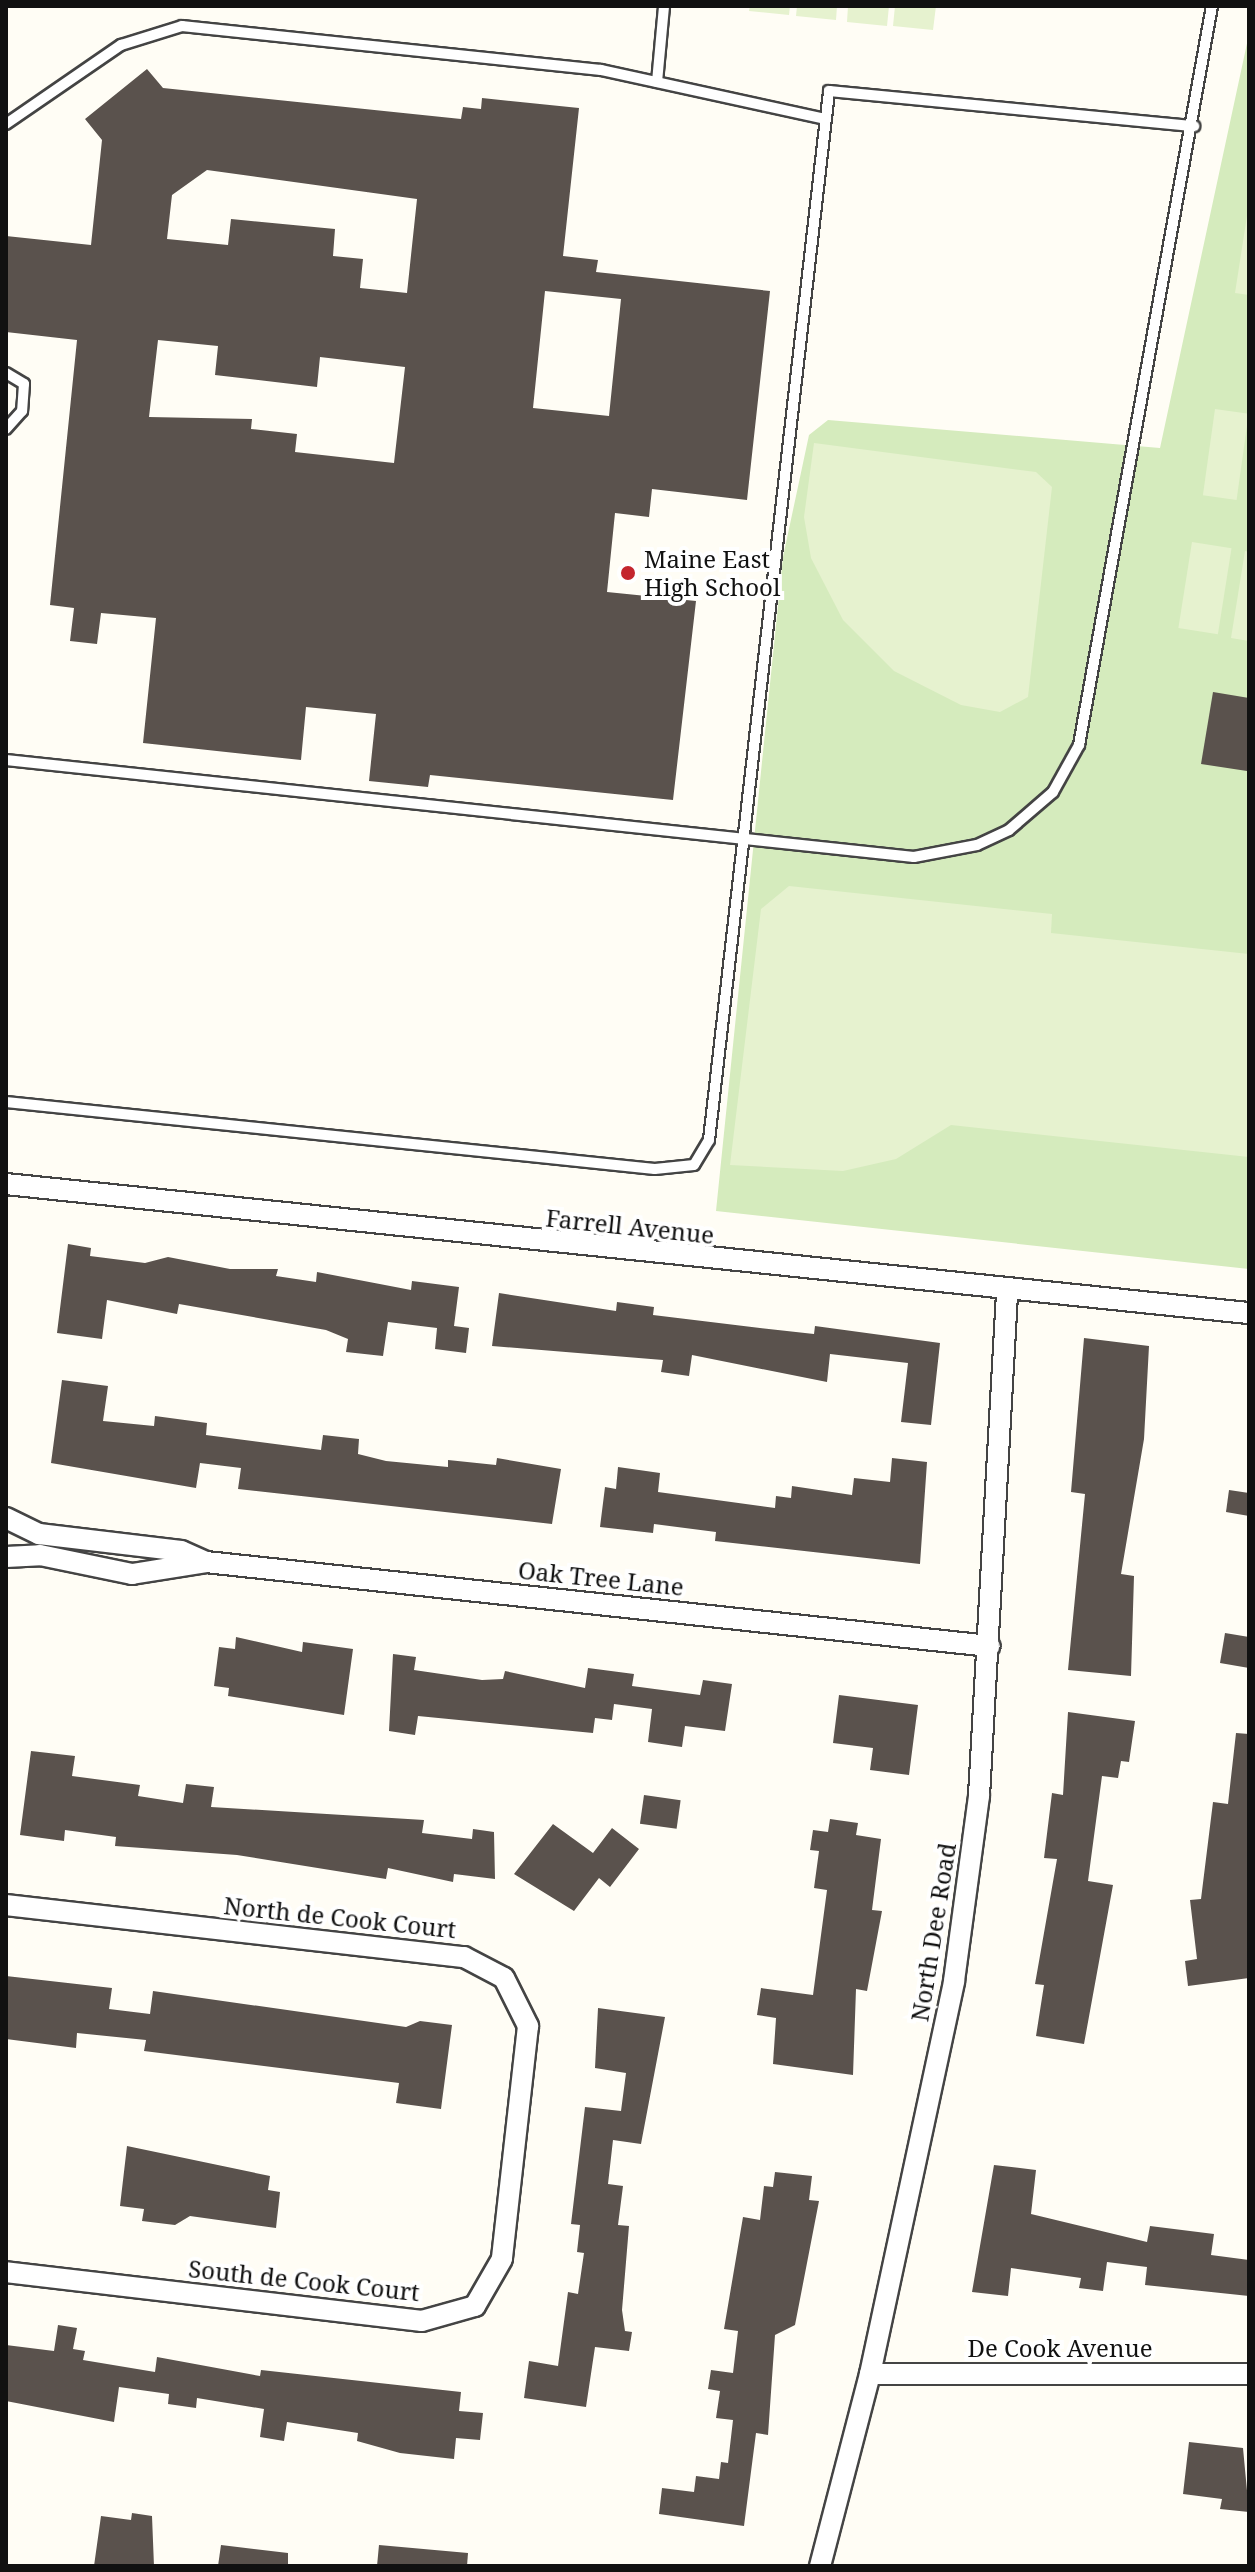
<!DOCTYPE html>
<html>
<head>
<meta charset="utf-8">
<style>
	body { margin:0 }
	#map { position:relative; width:1255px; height:2572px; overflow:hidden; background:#fffdf5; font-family:"Noto Serif",serif }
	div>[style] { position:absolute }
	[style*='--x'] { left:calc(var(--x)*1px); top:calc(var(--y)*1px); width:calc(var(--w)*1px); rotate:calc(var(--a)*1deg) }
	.green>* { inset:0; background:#d5ebbd }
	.pitch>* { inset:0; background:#e6f2cf; transform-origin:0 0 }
	.building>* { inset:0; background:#5a524d; transform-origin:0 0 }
	.roads { filter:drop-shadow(2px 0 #444) drop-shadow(-2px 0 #444) drop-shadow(0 2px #444) drop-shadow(0 -2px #444) }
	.lane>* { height:10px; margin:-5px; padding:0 5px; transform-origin:5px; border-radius:5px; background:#fff }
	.street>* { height:20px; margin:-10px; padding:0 10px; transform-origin:10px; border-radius:10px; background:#fff }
	.dots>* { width:22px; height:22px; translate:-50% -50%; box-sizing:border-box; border:4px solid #fff; border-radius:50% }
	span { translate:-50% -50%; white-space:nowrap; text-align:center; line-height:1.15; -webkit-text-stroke:8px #fff; paint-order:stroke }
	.poi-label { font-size:24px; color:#111 }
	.left { translate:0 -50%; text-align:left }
	.street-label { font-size:24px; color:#111 }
	.frame { position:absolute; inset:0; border:8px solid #111; pointer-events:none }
</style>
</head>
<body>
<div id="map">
	<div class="green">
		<i style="clip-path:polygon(1249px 34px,1249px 1269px,716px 1211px,783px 557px,809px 435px,828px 420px,1160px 448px)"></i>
	</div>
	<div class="pitch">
		<i style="clip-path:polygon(750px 6px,790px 6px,789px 15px,749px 11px)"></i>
		<i style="clip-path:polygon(797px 6px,837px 6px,836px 20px,796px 16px)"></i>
		<i style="clip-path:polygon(848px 6px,889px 6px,887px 26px,847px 22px)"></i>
		<i style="clip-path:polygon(895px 6px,936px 6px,933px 30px,893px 26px)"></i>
		<i style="clip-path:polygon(1249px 203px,1249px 295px,1235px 293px)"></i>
		<i style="left:1215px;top:409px;width:34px;height:87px;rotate:8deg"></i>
		<i style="clip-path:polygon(814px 443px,1036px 472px,1052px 487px,1028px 697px,1000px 712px,961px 705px,894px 671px,843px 620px,811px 558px,804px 517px)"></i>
		<i style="left:1192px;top:542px;width:40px;height:87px;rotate:9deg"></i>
		<i style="clip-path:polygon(1245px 551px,1249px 552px,1249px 641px,1231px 638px)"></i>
		<i style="clip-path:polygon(789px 886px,1052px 914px,1051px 933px,1249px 954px,1249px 1157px,951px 1125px,896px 1159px,843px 1171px,730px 1165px,761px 909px)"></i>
	</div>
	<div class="building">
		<i style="clip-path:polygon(evenodd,147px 69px,163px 88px,461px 119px,463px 107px,481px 109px,482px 98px,579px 108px,563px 256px,598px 260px,596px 272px,770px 291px,747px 500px,652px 489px,649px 517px,615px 513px,607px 592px,696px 601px,673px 800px,430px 775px,428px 787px,369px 781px,376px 714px,306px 707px,301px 760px,143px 743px,156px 618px,101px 613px,97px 644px,70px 641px,74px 608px,50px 605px,77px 340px,6px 332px,6px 236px,91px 245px,102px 140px,85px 119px,147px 69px,207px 170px,417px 199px,407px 293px,360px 288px,363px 259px,333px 256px,335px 229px,231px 219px,228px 245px,167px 239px,172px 195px,207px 170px,147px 69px,545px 291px,621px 299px,609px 416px,533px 408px,545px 291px,147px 69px,158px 340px,218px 346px,215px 375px,317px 387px,320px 357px,405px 367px,394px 463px,295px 452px,297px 434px,251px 429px,252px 419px,149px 417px,158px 340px)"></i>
		<i style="clip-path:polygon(1213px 692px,1249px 698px,1247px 771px,1201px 764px)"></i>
		<i style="clip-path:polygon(68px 1244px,91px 1248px,90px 1256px,145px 1263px,168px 1257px,230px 1269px,278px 1269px,276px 1276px,316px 1282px,317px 1272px,411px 1290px,412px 1281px,459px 1287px,454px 1326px,469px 1328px,466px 1353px,435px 1349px,437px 1328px,388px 1322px,383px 1356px,346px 1352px,348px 1339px,326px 1330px,179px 1304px,177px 1314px,107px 1300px,102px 1339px,57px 1333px)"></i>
		<i style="clip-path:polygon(499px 1293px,616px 1311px,617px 1302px,654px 1307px,653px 1315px,760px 1328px,814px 1334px,815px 1326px,940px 1343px,931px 1425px,901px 1422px,908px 1363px,830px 1354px,827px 1382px,692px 1355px,689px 1376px,661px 1372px,663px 1360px,492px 1346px)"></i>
		<i style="clip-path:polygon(1084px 1338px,1149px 1346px,1144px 1439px,1121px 1574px,1134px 1576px,1131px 1676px,1068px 1670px,1085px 1494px,1071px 1492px)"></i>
		<i style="clip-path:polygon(62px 1380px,108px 1386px,103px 1421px,154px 1426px,155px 1416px,207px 1423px,206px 1435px,321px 1450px,323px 1435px,359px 1439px,358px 1454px,386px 1461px,448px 1467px,448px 1460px,496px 1465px,497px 1458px,561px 1469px,552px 1524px,238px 1489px,241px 1468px,200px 1463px,196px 1488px,51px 1463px)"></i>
		<i style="clip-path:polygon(892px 1458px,927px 1462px,920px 1564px,715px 1541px,716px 1532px,654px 1524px,653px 1533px,600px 1527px,605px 1487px,616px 1489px,618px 1467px,660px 1473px,658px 1492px,775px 1508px,776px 1496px,791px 1498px,792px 1486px,852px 1495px,854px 1478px,890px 1482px)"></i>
		<i style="clip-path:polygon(1229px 1490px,1249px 1493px,1249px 1516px,1226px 1512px)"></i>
		<i style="clip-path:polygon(1225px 1633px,1249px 1637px,1249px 1668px,1220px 1663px)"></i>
		<i style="clip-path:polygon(236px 1637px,302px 1652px,303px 1642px,353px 1649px,344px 1715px,228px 1696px,229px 1688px,214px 1686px,219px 1647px,235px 1649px)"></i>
		<i style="clip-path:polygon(393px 1654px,416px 1657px,414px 1670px,482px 1680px,503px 1679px,505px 1671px,585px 1688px,588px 1668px,634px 1674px,632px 1686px,700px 1695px,703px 1680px,732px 1684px,725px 1731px,685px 1726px,682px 1747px,648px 1742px,652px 1709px,614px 1704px,612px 1720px,595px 1718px,593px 1733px,418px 1716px,415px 1735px,389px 1731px)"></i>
		<i style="clip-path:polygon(839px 1695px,918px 1705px,909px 1775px,870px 1770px,873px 1748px,833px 1743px)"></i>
		<i style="clip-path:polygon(1068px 1712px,1135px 1721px,1129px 1762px,1121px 1761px,1118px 1778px,1102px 1776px,1088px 1881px,1113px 1885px,1084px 2044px,1036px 2036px,1044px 1985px,1035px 1984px,1057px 1859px,1044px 1858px,1052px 1793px,1063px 1795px)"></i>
		<i style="clip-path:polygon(1236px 1733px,1249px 1734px,1249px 1978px,1188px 1986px,1185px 1961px,1197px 1959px,1190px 1900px,1201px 1899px,1213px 1802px,1228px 1804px)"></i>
		<i style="clip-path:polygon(31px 1751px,75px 1756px,72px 1776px,140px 1785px,138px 1796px,183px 1803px,186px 1784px,214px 1787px,211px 1807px,424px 1820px,422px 1833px,472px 1839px,473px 1829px,494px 1832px,495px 1879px,454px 1874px,453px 1882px,388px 1868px,386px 1879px,237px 1855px,115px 1846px,116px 1837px,65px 1830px,64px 1841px,20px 1835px)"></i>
		<i style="left:644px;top:1795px;width:37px;height:29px;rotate:8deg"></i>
		<i style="clip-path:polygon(830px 1819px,858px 1823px,856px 1835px,881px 1839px,872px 1910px,882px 1911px,867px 1991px,856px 1989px,853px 2075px,773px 2064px,776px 2018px,757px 2015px,761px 1988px,813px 1995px,827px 1890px,814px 1888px,819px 1851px,810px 1850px,813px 1830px,828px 1832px)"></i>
		<i style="clip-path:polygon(553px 1824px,593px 1853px,612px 1828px,639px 1849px,610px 1887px,599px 1878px,574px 1911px,514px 1874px)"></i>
		<i style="clip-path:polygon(6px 1976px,112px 1988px,109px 2009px,150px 2014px,153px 1991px,406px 2027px,420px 2021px,452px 2025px,441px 2109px,396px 2103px,399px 2083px,144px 2051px,146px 2040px,77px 2033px,76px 2048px,6px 2039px)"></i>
		<i style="clip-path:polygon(598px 2008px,665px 2017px,641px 2144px,613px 2140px,608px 2184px,623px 2186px,618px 2225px,629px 2226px,622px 2310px,625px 2331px,632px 2332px,629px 2351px,595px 2347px,586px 2407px,524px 2398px,529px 2361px,558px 2366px,568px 2292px,578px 2294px,584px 2253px,577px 2252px,580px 2225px,571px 2224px,585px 2107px,621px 2111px,626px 2073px,595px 2068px)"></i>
		<i style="clip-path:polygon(127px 2146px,270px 2176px,268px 2190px,280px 2192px,276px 2228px,190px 2216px,175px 2225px,142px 2221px,144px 2209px,120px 2206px)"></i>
		<i style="clip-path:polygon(994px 2165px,1036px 2170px,1031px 2214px,1147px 2242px,1150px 2226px,1214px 2234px,1211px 2255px,1249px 2260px,1249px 2296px,1145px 2285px,1147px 2267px,1107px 2262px,1103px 2291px,1079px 2288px,1081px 2278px,1011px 2268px,1008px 2296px,972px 2292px)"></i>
		<i style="clip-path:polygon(775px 2172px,812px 2176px,809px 2200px,819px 2201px,795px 2325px,775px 2335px,768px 2435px,756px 2433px,744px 2526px,659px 2514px,662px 2488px,694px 2492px,696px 2476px,719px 2479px,721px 2462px,728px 2463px,733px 2420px,716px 2418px,720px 2391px,708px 2389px,711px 2370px,733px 2373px,738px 2331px,724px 2329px,743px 2217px,760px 2220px,764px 2186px,773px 2187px)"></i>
		<i style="clip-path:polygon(58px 2325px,77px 2328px,73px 2349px,85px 2351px,83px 2360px,155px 2372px,157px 2357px,260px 2376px,261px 2370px,461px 2392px,459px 2411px,483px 2413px,480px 2440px,456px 2438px,454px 2459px,400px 2453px,357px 2441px,358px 2433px,287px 2422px,284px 2441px,260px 2437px,264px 2409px,197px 2398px,196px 2408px,168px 2404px,169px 2394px,119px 2387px,114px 2422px,6px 2401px,6px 2345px,54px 2351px)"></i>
		<i style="clip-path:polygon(1189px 2442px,1243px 2448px,1249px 2512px,1220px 2509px,1222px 2499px,1183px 2494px)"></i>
		<i style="clip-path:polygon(132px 2513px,152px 2516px,154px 2566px,94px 2566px,101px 2516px,131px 2520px)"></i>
		<i style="clip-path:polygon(221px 2545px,288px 2553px,288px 2566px,218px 2566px)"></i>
		<i style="clip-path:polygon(379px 2545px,468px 2553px,467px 2566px,377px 2566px)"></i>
	</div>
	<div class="roads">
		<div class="lane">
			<i style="--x:657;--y:82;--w:76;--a:-84.7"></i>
			<i style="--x:6;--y:124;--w:140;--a:-34.5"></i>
			<i style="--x:121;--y:45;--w:64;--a:-17.3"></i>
			<i style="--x:182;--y:26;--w:421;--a:6"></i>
			<i style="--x:601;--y:70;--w:230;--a:12.3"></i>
			<i style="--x:6;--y:373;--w:21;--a:31"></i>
			<i style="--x:24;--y:384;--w:27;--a:94"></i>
			<i style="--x:22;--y:411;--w:24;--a:132"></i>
			<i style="--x:6;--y:760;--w:913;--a:6.1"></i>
			<i style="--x:914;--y:857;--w:64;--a:-10.8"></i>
			<i style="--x:977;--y:845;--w:35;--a:-25"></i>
			<i style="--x:1009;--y:830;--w:58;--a:-40.8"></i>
			<i style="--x:1053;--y:792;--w:54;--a:-61"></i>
			<i style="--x:1079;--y:745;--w:751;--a:-79.8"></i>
			<i style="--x:6;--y:1102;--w:652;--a:5.89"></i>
			<i style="--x:655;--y:1169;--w:39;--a:-6"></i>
			<i style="--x:694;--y:1165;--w:29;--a:-59"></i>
			<i style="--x:709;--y:1140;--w:1056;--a:-83.47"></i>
			<i style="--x:829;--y:91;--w:367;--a:5.5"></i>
		</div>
		<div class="street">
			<i style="--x:6;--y:1184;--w:1250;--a:5.93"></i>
			<i style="--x:6;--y:1518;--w:37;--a:26"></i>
			<i style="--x:39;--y:1534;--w:143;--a:6.8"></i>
			<i style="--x:181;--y:1551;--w:27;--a:24"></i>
			<i style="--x:6;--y:1557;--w:34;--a:-3"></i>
			<i style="--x:40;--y:1555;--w:94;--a:11.7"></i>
			<i style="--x:132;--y:1574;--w:75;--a:-9.2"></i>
			<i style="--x:206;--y:1562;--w:788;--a:6.12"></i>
			<i style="--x:6;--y:1905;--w:461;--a:6.5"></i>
			<i style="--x:464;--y:1957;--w:45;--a:27.7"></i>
			<i style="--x:504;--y:1978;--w:54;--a:63.4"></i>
			<i style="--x:528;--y:2026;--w:234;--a:96.4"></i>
			<i style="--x:502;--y:2259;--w:54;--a:119.9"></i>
			<i style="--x:475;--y:2306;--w:55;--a:164.2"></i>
			<i style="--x:422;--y:2321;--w:419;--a:-173.3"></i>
			<i style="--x:870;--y:2374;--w:379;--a:0"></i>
			<i style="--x:820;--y:2566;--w:198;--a:-75.4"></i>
			<i style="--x:870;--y:2374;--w:402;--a:-77.9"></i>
			<i style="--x:954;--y:1981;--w:187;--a:-82.3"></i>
			<i style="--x:979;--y:1796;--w:503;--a:-86.81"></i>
		</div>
	</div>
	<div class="dots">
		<i style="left:628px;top:573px;background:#c4262e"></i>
	</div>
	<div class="poi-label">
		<span class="left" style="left:644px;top:573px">Maine East<br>High School</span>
	</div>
	<div class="street-label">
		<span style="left:630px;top:1226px;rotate:6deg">Farrell Avenue</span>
		<span style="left:601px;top:1578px;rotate:6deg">Oak Tree Lane</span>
		<span style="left:340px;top:1917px;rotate:6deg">North de Cook Court</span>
		<span style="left:933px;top:1932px;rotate:-81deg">North Dee Road</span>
		<span style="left:304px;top:2280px;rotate:6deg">South de Cook Court</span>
		<span style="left:1060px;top:2348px">De Cook Avenue</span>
	</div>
	<div class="frame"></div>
</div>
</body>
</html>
